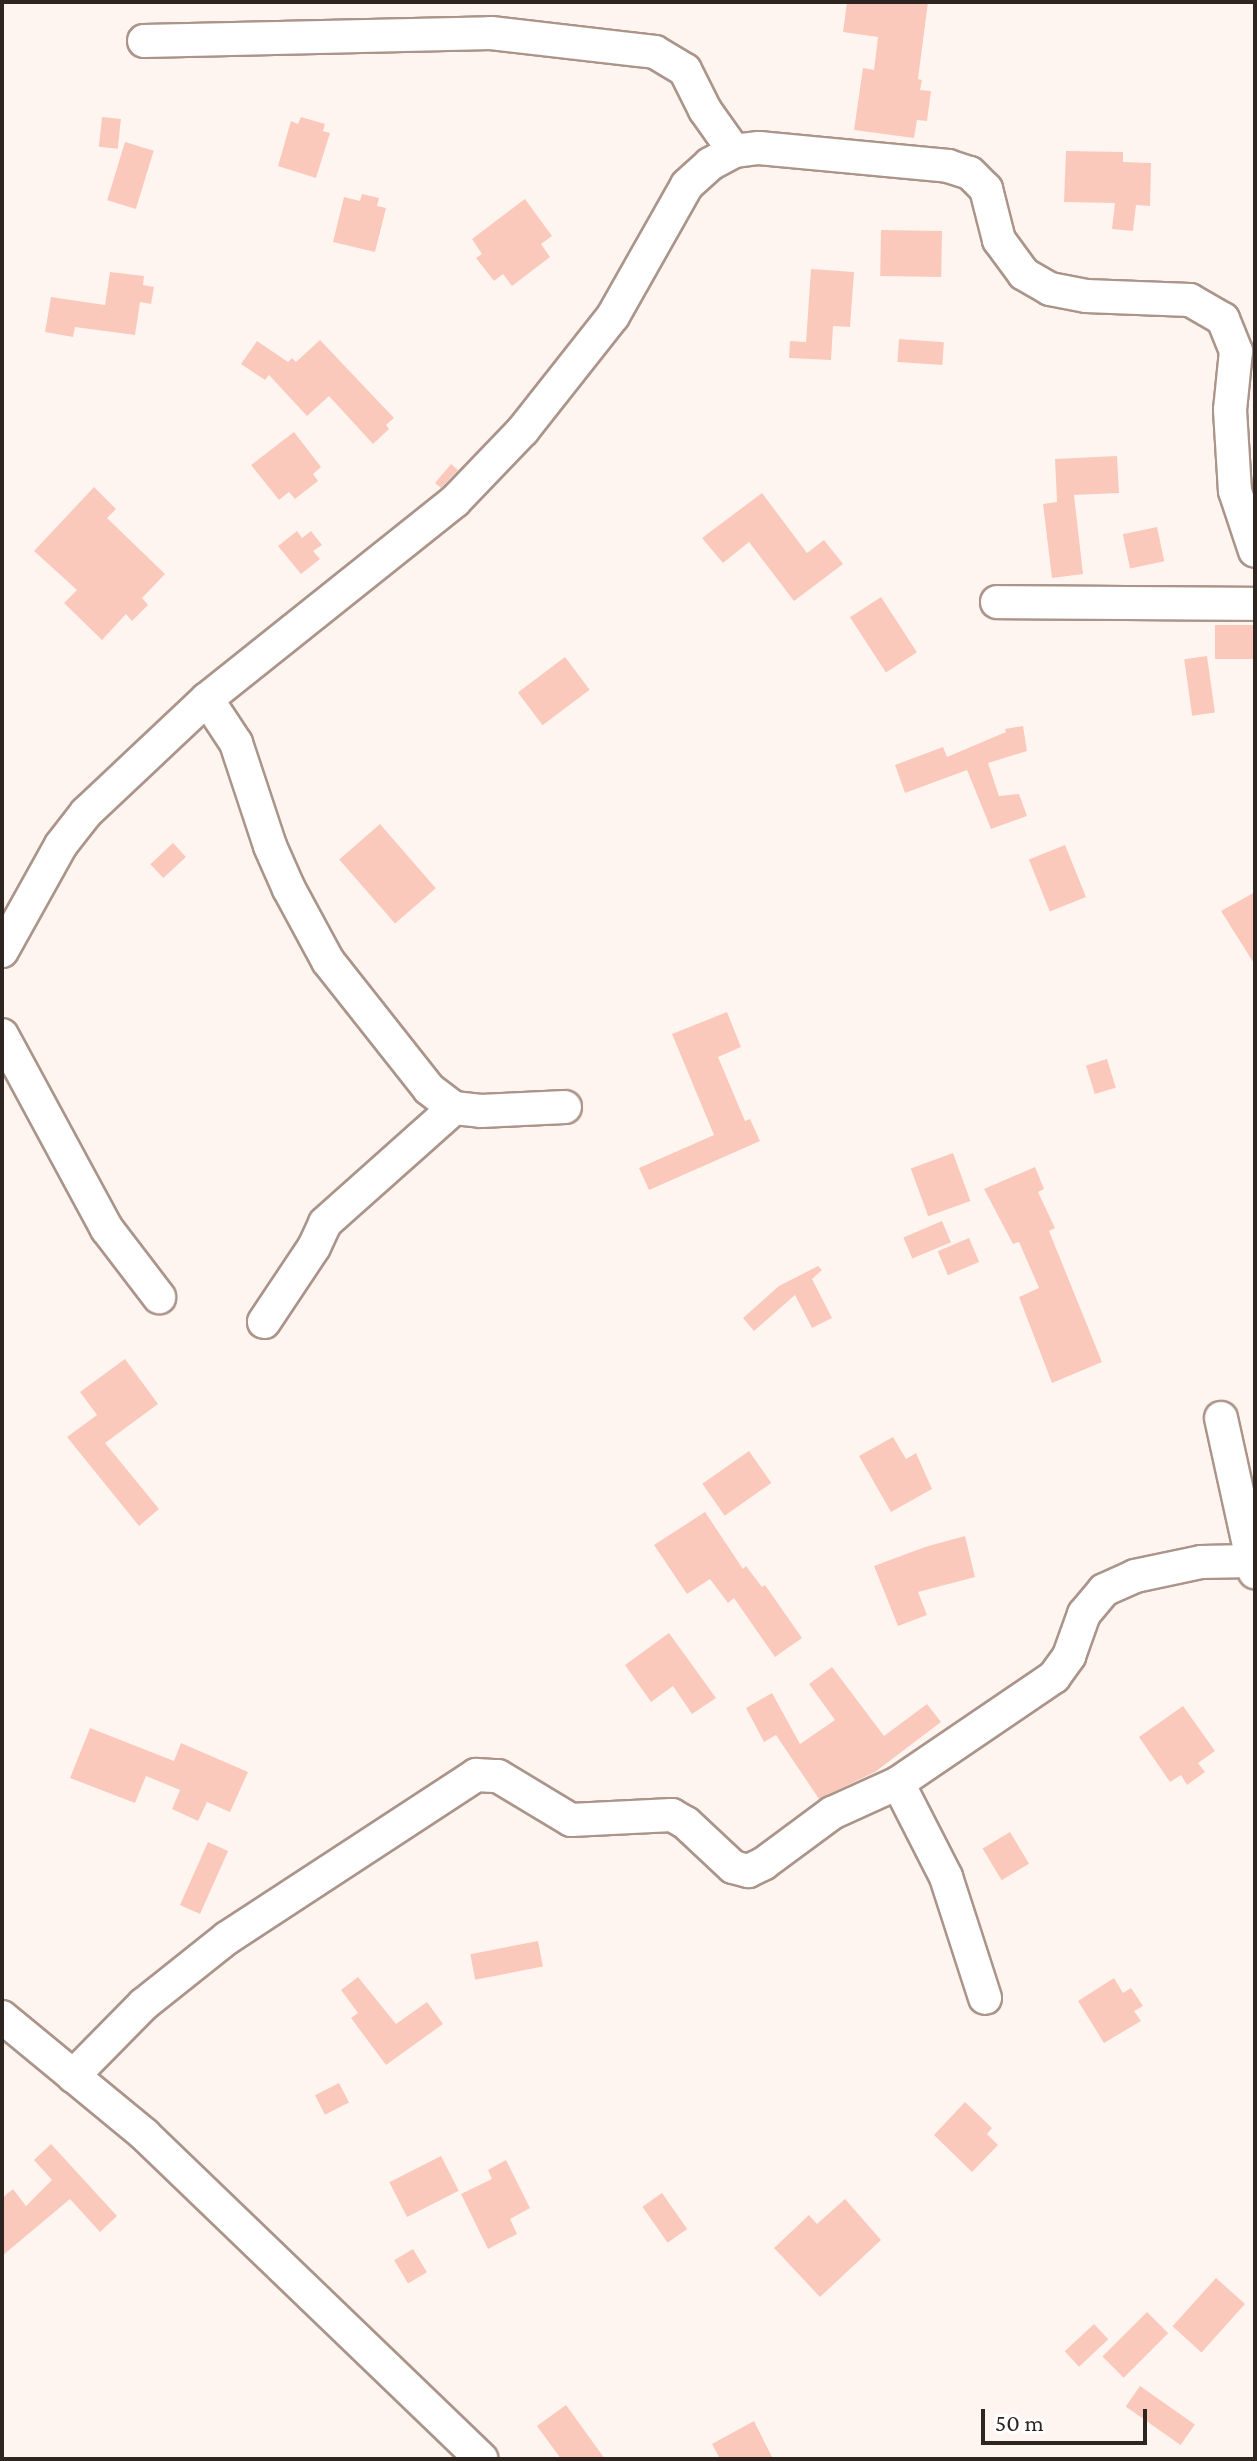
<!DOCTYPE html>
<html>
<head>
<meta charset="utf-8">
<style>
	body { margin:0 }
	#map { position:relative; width:1257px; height:2461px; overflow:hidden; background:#fff5f0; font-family:"Crimson Pro",serif }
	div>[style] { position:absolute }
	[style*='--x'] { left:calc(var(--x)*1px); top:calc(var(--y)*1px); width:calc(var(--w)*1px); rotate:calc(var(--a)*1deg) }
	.building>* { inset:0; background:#fbc9bb; transform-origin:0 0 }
	.roads { filter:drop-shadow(2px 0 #ab958a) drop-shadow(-2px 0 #ab958a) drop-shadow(0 2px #ab958a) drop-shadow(0 -2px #ab958a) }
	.minor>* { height:32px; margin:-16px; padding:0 16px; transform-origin:16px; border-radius:16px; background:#fff }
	span { translate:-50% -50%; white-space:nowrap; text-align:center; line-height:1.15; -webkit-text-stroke:6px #fff; paint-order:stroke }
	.frame { position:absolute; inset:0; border:4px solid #2e2521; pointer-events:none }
	.scale { position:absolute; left:981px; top:2409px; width:166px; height:36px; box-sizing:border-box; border:4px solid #2e2521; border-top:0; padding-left:10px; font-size:24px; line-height:28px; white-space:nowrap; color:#2e2521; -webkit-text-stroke:6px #fff; paint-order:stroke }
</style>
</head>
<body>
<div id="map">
	<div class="building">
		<i style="clip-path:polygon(847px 2px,928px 2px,918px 79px,922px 80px,920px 90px,931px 91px,927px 121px,917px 120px,914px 138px,854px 130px,863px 68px,874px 70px,878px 37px,843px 32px)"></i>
		<i style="left:102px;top:117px;width:19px;height:30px;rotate:6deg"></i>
		<i style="clip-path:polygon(301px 117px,325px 124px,323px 131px,330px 133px,316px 178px,278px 166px,291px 121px,298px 124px)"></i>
		<i style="left:125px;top:142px;width:30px;height:61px;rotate:17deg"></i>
		<i style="clip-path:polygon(1066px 151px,1123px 152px,1123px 162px,1151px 163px,1150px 206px,1136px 205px,1133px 231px,1112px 229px,1115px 203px,1064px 202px)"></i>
		<i style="clip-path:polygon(362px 194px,379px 198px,377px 206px,386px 208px,375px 252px,333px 242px,344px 197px,360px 201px)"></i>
		<i style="clip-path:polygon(525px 199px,552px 236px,541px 244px,550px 257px,512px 286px,503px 274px,494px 281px,476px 258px,482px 254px,472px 239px)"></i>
		<i style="left:881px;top:230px;width:61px;height:46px;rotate:1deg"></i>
		<i style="clip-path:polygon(811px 269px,854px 272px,850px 327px,833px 326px,831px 360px,789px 358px,790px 341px,806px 342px)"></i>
		<i style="clip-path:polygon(110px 272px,144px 276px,143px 285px,154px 287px,151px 304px,140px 302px,135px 335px,75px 327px,73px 337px,45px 332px,51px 297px,105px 305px)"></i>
		<i style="left:899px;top:339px;width:45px;height:23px;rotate:4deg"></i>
		<i style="clip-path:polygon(320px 340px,394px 418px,386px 425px,389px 429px,373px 444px,329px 396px,307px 416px,269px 375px,265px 380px,241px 364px,257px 341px,288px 362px,292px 358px,296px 362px)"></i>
		<i style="clip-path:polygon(294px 432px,321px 467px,313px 474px,318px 481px,295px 499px,289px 492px,279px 500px,251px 465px)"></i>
		<i style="clip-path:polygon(1117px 456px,1119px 493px,1074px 495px,1083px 574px,1052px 578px,1043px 504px,1057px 502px,1055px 459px)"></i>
		<i style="clip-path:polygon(451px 464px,458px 470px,441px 488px,435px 483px)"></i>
		<i style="clip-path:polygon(94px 487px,116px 509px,107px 518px,165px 574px,142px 598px,148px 605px,132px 621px,126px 614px,102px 640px,64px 603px,77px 590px,34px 551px)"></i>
		<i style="clip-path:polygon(762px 493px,807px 553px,824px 540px,843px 564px,794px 601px,749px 542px,723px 563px,702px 538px)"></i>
		<i style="left:1157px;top:527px;width:35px;height:35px;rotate:78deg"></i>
		<i style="clip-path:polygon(297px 531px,302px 538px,311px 531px,322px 545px,313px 551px,320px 559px,301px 574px,278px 546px)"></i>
		<i style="left:881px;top:597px;width:66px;height:37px;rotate:57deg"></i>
		<i style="left:1255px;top:625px;width:34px;height:40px;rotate:90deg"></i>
		<i style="left:1207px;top:656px;width:57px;height:23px;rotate:82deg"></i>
		<i style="left:565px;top:657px;width:41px;height:59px;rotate:53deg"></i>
		<i style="clip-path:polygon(1023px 726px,1027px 751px,988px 763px,999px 796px,1019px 794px,1027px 816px,991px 829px,967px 770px,905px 793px,895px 765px,943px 747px,947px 757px,1006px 732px,1005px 729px)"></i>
		<i style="left:380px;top:824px;width:85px;height:54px;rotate:49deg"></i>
		<i style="left:173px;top:843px;width:19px;height:31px;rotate:47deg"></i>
		<i style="left:1065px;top:845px;width:56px;height:39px;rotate:68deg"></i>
		<i style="clip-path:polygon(1255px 892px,1255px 965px,1221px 911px)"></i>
		<i style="clip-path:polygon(727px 1012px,741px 1047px,718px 1057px,745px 1121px,750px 1119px,760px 1141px,649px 1190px,639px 1168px,714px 1135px,672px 1034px)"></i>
		<i style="left:1107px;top:1059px;width:30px;height:22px;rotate:73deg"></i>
		<i style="left:953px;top:1153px;width:51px;height:45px;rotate:70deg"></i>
		<i style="clip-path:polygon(1035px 1167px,1044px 1189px,1038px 1192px,1055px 1228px,1049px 1231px,1102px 1362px,1052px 1383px,1019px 1297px,1039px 1288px,1019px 1242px,1013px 1244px,984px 1189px)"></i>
		<i style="left:942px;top:1221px;width:23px;height:42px;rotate:67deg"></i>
		<i style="left:969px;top:1238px;width:26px;height:34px;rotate:67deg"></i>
		<i style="clip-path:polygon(818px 1266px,822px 1270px,812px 1279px,832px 1318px,812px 1328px,795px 1295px,754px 1331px,743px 1318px,779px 1286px)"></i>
		<i style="clip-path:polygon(125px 1359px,158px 1404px,105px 1443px,159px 1509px,139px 1526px,67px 1437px,97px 1415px,80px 1392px)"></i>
		<i style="clip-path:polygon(893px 1437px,906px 1459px,916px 1453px,932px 1489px,891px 1512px,859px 1456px)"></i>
		<i style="left:749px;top:1451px;width:39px;height:57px;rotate:55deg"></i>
		<i style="clip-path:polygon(705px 1512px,743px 1569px,746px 1566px,762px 1587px,765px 1585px,802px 1638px,775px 1657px,734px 1598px,728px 1603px,710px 1579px,687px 1594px,654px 1545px)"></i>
		<i style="clip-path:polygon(965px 1536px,975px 1577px,918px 1592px,927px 1615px,898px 1626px,874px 1566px,925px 1547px)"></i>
		<i style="clip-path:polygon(669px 1633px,716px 1698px,692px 1714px,673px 1686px,651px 1702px,625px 1665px)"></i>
		<i style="clip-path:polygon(832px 1667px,884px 1736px,927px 1704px,941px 1722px,875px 1772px,819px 1799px,776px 1735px,764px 1742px,746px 1708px,772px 1693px,800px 1744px,835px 1720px,809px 1684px)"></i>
		<i style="clip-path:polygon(1183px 1706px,1215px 1751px,1198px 1763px,1205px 1772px,1187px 1785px,1181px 1775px,1170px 1782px,1139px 1737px)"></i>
		<i style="clip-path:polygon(90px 1728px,174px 1761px,181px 1743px,248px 1772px,230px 1812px,207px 1802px,198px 1821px,172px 1809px,180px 1790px,146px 1776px,135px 1803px,70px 1778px)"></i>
		<i style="left:1010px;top:1832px;width:37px;height:32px;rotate:59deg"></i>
		<i style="left:208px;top:1842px;width:22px;height:69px;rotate:24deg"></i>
		<i style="left:538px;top:1941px;width:26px;height:69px;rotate:79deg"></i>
		<i style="clip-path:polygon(358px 1977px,396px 2024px,427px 2002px,443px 2024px,386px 2065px,351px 2018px,358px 2013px,341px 1990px)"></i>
		<i style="clip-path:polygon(1114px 1978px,1123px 1993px,1131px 1988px,1143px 2006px,1134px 2011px,1141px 2021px,1104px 2043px,1078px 2001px)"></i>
		<i style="left:339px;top:2083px;width:22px;height:27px;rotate:63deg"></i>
		<i style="clip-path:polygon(965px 2102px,992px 2128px,987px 2134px,998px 2145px,972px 2172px,934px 2135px)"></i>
		<i style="clip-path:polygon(51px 2144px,117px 2216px,100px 2232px,70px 2199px,2px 2256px,2px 2198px,13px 2189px,26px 2206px,52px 2180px,34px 2160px)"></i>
		<i style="left:441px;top:2156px;width:39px;height:58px;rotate:63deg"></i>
		<i style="clip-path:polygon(506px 2160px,530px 2208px,510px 2219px,517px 2234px,488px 2249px,461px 2194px,492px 2179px,488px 2170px)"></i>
		<i style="left:662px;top:2193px;width:44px;height:24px;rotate:55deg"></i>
		<i style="clip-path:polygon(845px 2199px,881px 2240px,820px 2297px,774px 2248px,809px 2215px,817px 2224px)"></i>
		<i style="left:413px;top:2249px;width:27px;height:22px;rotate:59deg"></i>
		<i style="left:1216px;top:2278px;width:39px;height:65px;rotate:42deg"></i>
		<i style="left:1147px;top:2312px;width:30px;height:63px;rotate:45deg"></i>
		<i style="left:1094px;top:2324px;width:21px;height:40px;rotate:47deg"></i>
		<i style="left:1140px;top:2386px;width:67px;height:25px;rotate:35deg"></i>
		<i style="clip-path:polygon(566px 2405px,605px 2459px,561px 2459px,537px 2426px)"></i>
		<i style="clip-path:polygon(754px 2421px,773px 2459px,720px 2459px,712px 2444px)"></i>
	</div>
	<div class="roads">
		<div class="minor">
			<i style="--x:144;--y:41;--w:347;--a:-1.3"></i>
			<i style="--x:491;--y:33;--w:165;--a:6.6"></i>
			<i style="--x:655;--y:52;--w:35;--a:31"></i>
			<i style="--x:685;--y:70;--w:45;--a:63.4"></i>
			<i style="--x:705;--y:110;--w:50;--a:54.7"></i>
			<i style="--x:997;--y:602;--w:258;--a:0.4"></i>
			<i style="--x:207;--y:699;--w:53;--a:56.6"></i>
			<i style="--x:236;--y:743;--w:108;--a:71.7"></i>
			<i style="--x:270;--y:846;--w:47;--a:66.2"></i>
			<i style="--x:289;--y:889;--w:82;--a:61.6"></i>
			<i style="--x:328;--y:961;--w:163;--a:51.7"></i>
			<i style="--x:429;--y:1089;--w:31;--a:37"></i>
			<i style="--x:454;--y:1108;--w:27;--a:6"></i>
			<i style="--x:481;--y:1111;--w:84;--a:-2.7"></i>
			<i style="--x:2;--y:951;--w:121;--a:-60.9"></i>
			<i style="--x:61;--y:845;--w:41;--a:-52"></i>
			<i style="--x:86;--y:813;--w:166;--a:-43.3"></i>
			<i style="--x:207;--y:699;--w:317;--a:-38.6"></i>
			<i style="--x:455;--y:501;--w:98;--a:-46.2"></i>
			<i style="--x:523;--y:430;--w:145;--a:-51.7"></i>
			<i style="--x:613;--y:316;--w:150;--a:-60.5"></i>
			<i style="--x:687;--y:185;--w:31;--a:-42"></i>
			<i style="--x:710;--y:164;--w:27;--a:-28"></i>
			<i style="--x:734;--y:151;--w:25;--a:-7"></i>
			<i style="--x:759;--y:148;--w:190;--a:5.4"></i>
			<i style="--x:948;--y:166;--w:23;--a:18"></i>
			<i style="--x:970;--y:173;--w:23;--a:45"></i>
			<i style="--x:986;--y:189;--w:53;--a:75.7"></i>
			<i style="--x:999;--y:240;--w:42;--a:53.7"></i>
			<i style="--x:1024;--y:274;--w:30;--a:30"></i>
			<i style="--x:1050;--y:289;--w:37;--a:11"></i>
			<i style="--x:1086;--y:296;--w:104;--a:2.2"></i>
			<i style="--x:1190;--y:300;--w:38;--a:30"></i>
			<i style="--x:1223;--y:319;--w:35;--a:68"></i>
			<i style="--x:1236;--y:351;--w:59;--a:95.8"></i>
			<i style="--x:1230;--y:410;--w:81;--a:86.5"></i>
			<i style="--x:1235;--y:491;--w:63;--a:71.6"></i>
			<i style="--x:2;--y:1035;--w:221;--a:61.6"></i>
			<i style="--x:107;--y:1229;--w:86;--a:52.6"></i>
			<i style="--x:264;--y:1322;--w:90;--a:-56.3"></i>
			<i style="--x:314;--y:1247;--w:26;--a:-65"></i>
			<i style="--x:325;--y:1223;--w:173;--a:-41.7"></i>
			<i style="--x:1221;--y:1418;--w:158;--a:77.6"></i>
			<i style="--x:898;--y:1783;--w:106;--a:62.9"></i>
			<i style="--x:946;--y:1877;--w:127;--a:72.1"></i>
			<i style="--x:2;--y:2017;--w:185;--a:39.5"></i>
			<i style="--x:145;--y:2135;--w:467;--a:43.9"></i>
			<i style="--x:73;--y:2076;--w:101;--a:-45.4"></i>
			<i style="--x:144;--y:2004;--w:106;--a:-38.5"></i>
			<i style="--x:227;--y:1938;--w:298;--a:-33.2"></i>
			<i style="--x:476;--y:1775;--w:22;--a:3"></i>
			<i style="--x:498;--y:1776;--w:85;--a:31.1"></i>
			<i style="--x:571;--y:1820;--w:101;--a:-2.8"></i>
			<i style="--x:672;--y:1815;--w:16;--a:30"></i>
			<i style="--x:686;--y:1823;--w:64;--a:43.1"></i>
			<i style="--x:733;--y:1867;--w:16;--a:15"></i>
			<i style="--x:748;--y:1871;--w:17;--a:-25"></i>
			<i style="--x:763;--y:1864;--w:86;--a:-36.5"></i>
			<i style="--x:832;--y:1813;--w:72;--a:-24.4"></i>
			<i style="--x:898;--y:1783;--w:189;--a:-34.2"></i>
			<i style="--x:1054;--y:1677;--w:26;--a:-54"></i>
			<i style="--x:1069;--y:1656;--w:45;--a:-70.3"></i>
			<i style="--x:1084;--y:1614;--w:31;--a:-50"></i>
			<i style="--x:1104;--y:1590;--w:34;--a:-24"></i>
			<i style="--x:1135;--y:1576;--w:67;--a:-12"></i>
			<i style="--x:1201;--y:1562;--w:50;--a:-1.1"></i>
		</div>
	</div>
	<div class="frame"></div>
	<div class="scale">50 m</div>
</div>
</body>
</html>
